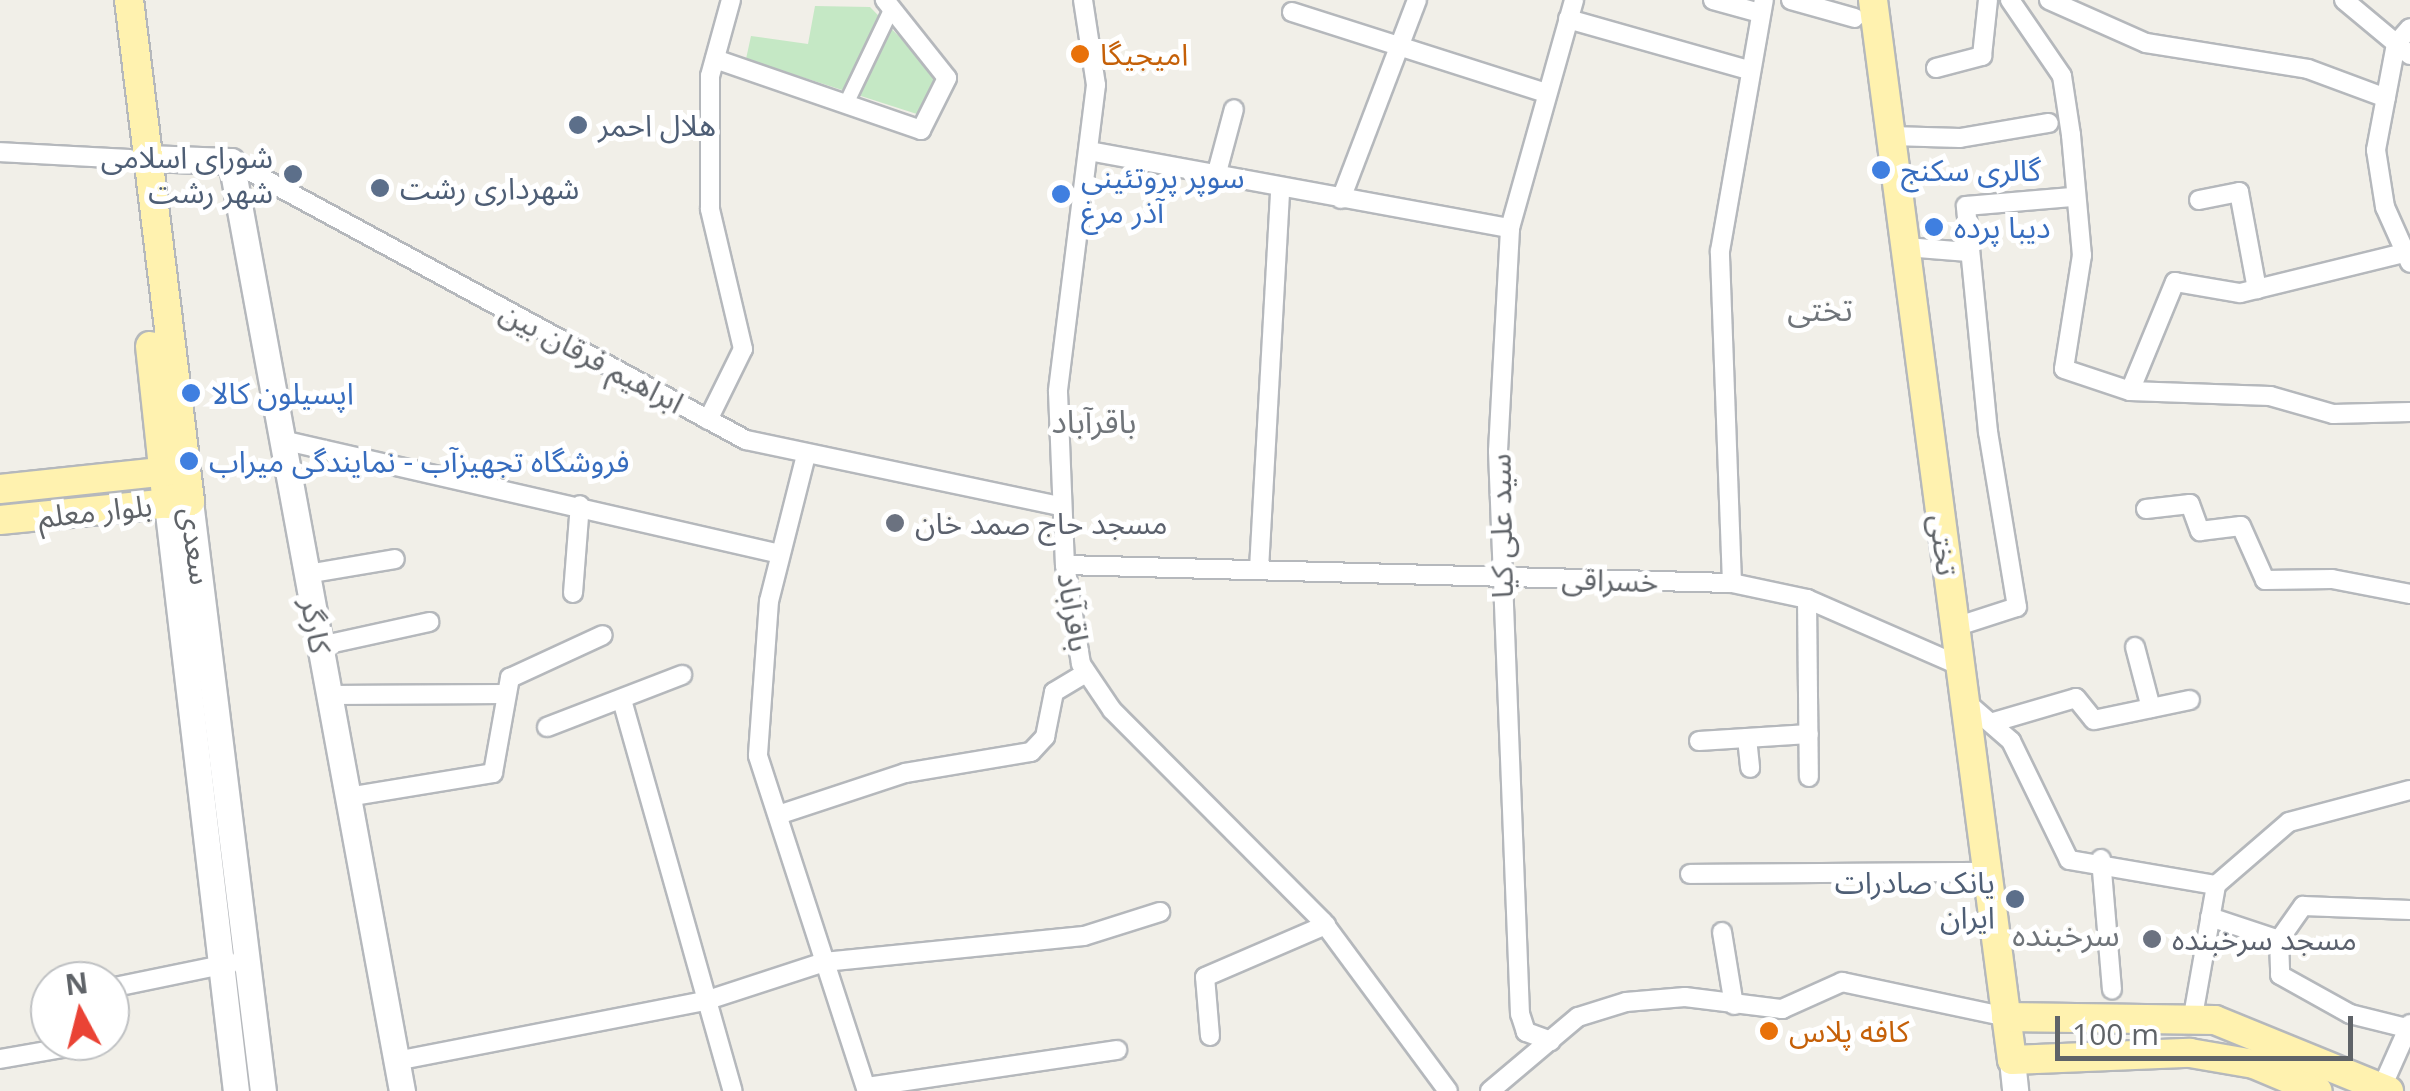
<!DOCTYPE html>
<html>
<head>
<meta charset="utf-8">
<style>
	body { margin:0 }
	#map { position:relative; width:2410px; height:1091px; overflow:hidden; background:#f1efe8; font-family:"Open Sans","Noto Sans Arabic",sans-serif }
	div>[style] { position:absolute }
	[style*='--x'] { left:calc(var(--x)*1px); top:calc(var(--y)*1px); width:calc(var(--w)*1px); rotate:calc(var(--a)*1deg) }
	.green>* { inset:0; background:#c5e8c5 }
	.roads { filter:drop-shadow(2px 0 #b5b8bc) drop-shadow(-2px 0 #b5b8bc) drop-shadow(0 2px #b5b8bc) drop-shadow(0 -2px #b5b8bc) }
	.pedestrian>* { height:14px; margin:-7px; padding:0 7px; transform-origin:7px; border-radius:7px; background:#fff }
	.minor>* { height:18px; margin:-9px; padding:0 9px; transform-origin:9px; border-radius:9px; background:#fff }
	.secondary>* { height:25px; margin:-12.5px; padding:0 12.5px; transform-origin:12.5px; border-radius:12.5px; background:#fff }
	.primary>* { height:28px; margin:-14px; padding:0 14px; transform-origin:14px; border-radius:14px; background:#fff2af }
	.dots>* { width:28px; height:28px; translate:-50% -50%; box-sizing:border-box; border:5px solid #fff; border-radius:50% }
	span { translate:-50% -50%; white-space:nowrap; text-align:center; line-height:1.15; -webkit-text-stroke:10px #fff; paint-order:stroke }
	.food-label { font-size:30px; color:#c56008 }
	.left { translate:0 -50%; text-align:left }
	.service-label { font-size:30px; color:#4e5e75 }
	.right { translate:-100% -50%; text-align:right }
	.shop-label { font-size:30px; color:#366cbe }
	.street-label { font-size:30px; color:#5f6368 }
	.worship-label { font-size:30px; color:#5b616d }
	.neighbourhood-label { font-size:32px; color:#70757a }
	.north { position:absolute; left:30px; top:961px; width:100px; height:100px; box-sizing:border-box; background:#fff; border:2px solid #bfc1c3; border-radius:50%; rotate:353deg; font-size:28px; font-weight:700; line-height:40px; text-align:center; color:#5f6368 }
	.north::after { content:''; display:block; margin:auto; width:35px; height:45px; background:#ea4335; clip-path:polygon(50% 0,100% 100%,50% 72%,0 100%) }
	.scale { position:absolute; left:2055px; top:1016px; width:298px; height:45px; box-sizing:border-box; border:5px solid #5f6368; border-top:0; padding-left:12px; font-size:30px; line-height:35px; white-space:nowrap; color:#5f6368; -webkit-text-stroke:8px #fff; paint-order:stroke }
</style>
</head>
<body>
<div id="map">
	<div class="green">
		<i style="clip-path:polygon(815px 6px,870px 7px,937px 75px,920px 115px,746px 59px,751px 36px,808px 44px)"></i>
	</div>
	<div class="roads">
		<div class="pedestrian">
			<i style="--x:846;--y:104;--w:104;--a:-64.4"></i>
		</div>
		<div class="minor">
			<i style="--x:1083;--y:0;--w:86;--a:81.3"></i>
			<i style="--x:1096;--y:85;--w:309;--a:97.1"></i>
			<i style="--x:1058;--y:392;--w:173;--a:87.7"></i>
			<i style="--x:1065;--y:565;--w:100;--a:80.8"></i>
			<i style="--x:1081;--y:664;--w:55;--a:56"></i>
			<i style="--x:1112;--y:710;--w:299;--a:45.1"></i>
			<i style="--x:1323;--y:922;--w:210;--a:53.5"></i>
			<i style="--x:1713;--y:0;--w:49;--a:15.5"></i>
			<i style="--x:1791;--y:0;--w:66;--a:15.7"></i>
			<i style="--x:2010;--y:0;--w:92;--a:55.6"></i>
			<i style="--x:2062;--y:76;--w:60;--a:81.3"></i>
			<i style="--x:2071;--y:135;--w:121;--a:84.8"></i>
			<i style="--x:2082;--y:255;--w:115;--a:99"></i>
			<i style="--x:2064;--y:369;--w:70;--a:18.4"></i>
			<i style="--x:2130;--y:391;--w:140;--a:2"></i>
			<i style="--x:2270;--y:396;--w:66;--a:15.9"></i>
			<i style="--x:2333;--y:414;--w:77;--a:-1.5"></i>
			<i style="--x:2049;--y:0;--w:106;--a:23.9"></i>
			<i style="--x:2146;--y:43;--w:164;--a:9.1"></i>
			<i style="--x:2308;--y:69;--w:83;--a:20.4"></i>
			<i style="--x:2344;--y:0;--w:86;--a:39.8"></i>
			<i style="--x:1292;--y:12;--w:267;--a:17.7"></i>
			<i style="--x:1568;--y:19;--w:187;--a:15.8"></i>
			<i style="--x:2396;--y:44;--w:108;--a:100.7"></i>
			<i style="--x:2376;--y:150;--w:58;--a:81"></i>
			<i style="--x:2385;--y:207;--w:61;--a:65.9"></i>
			<i style="--x:2396;--y:44;--w:21;--a:-49"></i>
			<i style="--x:715;--y:59;--w:218;--a:19"></i>
			<i style="--x:921;--y:130;--w:58;--a:-63.4"></i>
			<i style="--x:947;--y:78;--w:100;--a:-128.5"></i>
			<i style="--x:1936;--y:68;--w:48;--a:-14.6"></i>
			<i style="--x:1982;--y:56;--w:56;--a:-83.9"></i>
			<i style="--x:1891;--y:136;--w:69;--a:1.7"></i>
			<i style="--x:1960;--y:138;--w:90;--a:-9.6"></i>
			<i style="--x:1089;--y:151;--w:428;--a:10.4"></i>
			<i style="--x:0;--y:152;--w:130;--a:3.1"></i>
			<i style="--x:231;--y:161;--w:586;--a:28.45"></i>
			<i style="--x:746;--y:440;--w:321;--a:11.9"></i>
			<i style="--x:1216;--y:176;--w:69;--a:-75"></i>
			<i style="--x:1341;--y:199;--w:213;--a:-69.1"></i>
			<i style="--x:2199;--y:200;--w:41;--a:-11.3"></i>
			<i style="--x:2239;--y:192;--w:99;--a:79.5"></i>
			<i style="--x:1905;--y:247;--w:64;--a:4.5"></i>
			<i style="--x:2130;--y:391;--w:118;--a:-67.6"></i>
			<i style="--x:2175;--y:282;--w:66;--a:9.6"></i>
			<i style="--x:2240;--y:293;--w:169;--a:-13.7"></i>
			<i style="--x:708;--y:420;--w:79;--a:-63.8"></i>
			<i style="--x:743;--y:349;--w:144;--a:-103.3"></i>
			<i style="--x:710;--y:209;--w:133;--a:-90"></i>
			<i style="--x:710;--y:76;--w:79;--a:-74.6"></i>
			<i style="--x:282;--y:440;--w:511;--a:12.89"></i>
			<i style="--x:805;--y:459;--w:146;--a:104.2"></i>
			<i style="--x:769;--y:601;--w:155;--a:94.1"></i>
			<i style="--x:758;--y:756;--w:352;--a:72"></i>
			<i style="--x:2146;--y:509;--w:44;--a:-6.5"></i>
			<i style="--x:2190;--y:504;--w:29;--a:70"></i>
			<i style="--x:2200;--y:531;--w:41;--a:-7"></i>
			<i style="--x:2241;--y:526;--w:59;--a:66"></i>
			<i style="--x:2265;--y:580;--w:67;--a:-0.9"></i>
			<i style="--x:2332;--y:579;--w:79;--a:10.9"></i>
			<i style="--x:1065;--y:565;--w:667;--a:1.55"></i>
			<i style="--x:1732;--y:583;--w:77;--a:12"></i>
			<i style="--x:1807;--y:599;--w:167;--a:23.6"></i>
			<i style="--x:1259;--y:569;--w:381;--a:-86.8"></i>
			<i style="--x:307;--y:574;--w:89;--a:-9.7"></i>
			<i style="--x:1732;--y:583;--w:332;--a:-92.1"></i>
			<i style="--x:1720;--y:251;--w:255;--a:-80.1"></i>
			<i style="--x:573;--y:593;--w:88;--a:-85.5"></i>
			<i style="--x:1807;--y:599;--w:178;--a:89.4"></i>
			<i style="--x:1955;--y:627;--w:65;--a:-17.9"></i>
			<i style="--x:2017;--y:607;--w:177;--a:-99.4"></i>
			<i style="--x:1988;--y:432;--w:227;--a:-95.6"></i>
			<i style="--x:1966;--y:206;--w:106;--a:-4.9"></i>
			<i style="--x:320;--y:646;--w:112;--a:-12.4"></i>
			<i style="--x:2135;--y:647;--w:63;--a:75.3"></i>
			<i style="--x:329;--y:695;--w:176;--a:-0.3"></i>
			<i style="--x:622;--y:700;--w:406;--a:74.2"></i>
			<i style="--x:1965;--y:701;--w:61;--a:41"></i>
			<i style="--x:2011;--y:741;--w:132;--a:64"></i>
			<i style="--x:2069;--y:860;--w:149;--a:9.7"></i>
			<i style="--x:1994;--y:722;--w:85;--a:-16.3"></i>
			<i style="--x:2076;--y:698;--w:28;--a:51"></i>
			<i style="--x:2094;--y:720;--w:98;--a:-11.8"></i>
			<i style="--x:547;--y:727;--w:145;--a:-21.1"></i>
			<i style="--x:1747;--y:738;--w:30;--a:84"></i>
			<i style="--x:1699;--y:741;--w:110;--a:-3.6"></i>
			<i style="--x:348;--y:797;--w:147;--a:-9.4"></i>
			<i style="--x:493;--y:773;--w:97;--a:-79.9"></i>
			<i style="--x:510;--y:678;--w:102;--a:-24.8"></i>
			<i style="--x:778;--y:815;--w:134;--a:-18.3"></i>
			<i style="--x:905;--y:773;--w:128;--a:-9.5"></i>
			<i style="--x:1031;--y:752;--w:21;--a:-47"></i>
			<i style="--x:1045;--y:737;--w:46;--a:-78.7"></i>
			<i style="--x:1054;--y:692;--w:37;--a:-31"></i>
			<i style="--x:2101;--y:859;--w:131;--a:85.2"></i>
			<i style="--x:1690;--y:874;--w:297;--a:-0.4"></i>
			<i style="--x:2210;--y:917;--w:73;--a:18.4"></i>
			<i style="--x:2279;--y:940;--w:42;--a:-54.8"></i>
			<i style="--x:2303;--y:906;--w:107;--a:2.1"></i>
			<i style="--x:1722;--y:932;--w:74;--a:80.7"></i>
			<i style="--x:2279;--y:940;--w:35;--a:88"></i>
			<i style="--x:2280;--y:975;--w:80;--a:29.1"></i>
			<i style="--x:2350;--y:1014;--w:54;--a:14"></i>
			<i style="--x:110;--y:988;--w:125;--a:-11.6"></i>
			<i style="--x:2193;--y:1016;--w:133;--a:-80"></i>
			<i style="--x:2216;--y:885;--w:96;--a:-40.8"></i>
			<i style="--x:2289;--y:822;--w:125;--a:-14.8"></i>
			<i style="--x:1210;--y:1036;--w:59;--a:-94.8"></i>
			<i style="--x:1205;--y:977;--w:132;--a:-23.3"></i>
			<i style="--x:1551;--y:1041;--w:27;--a:-160"></i>
			<i style="--x:1526;--y:1032;--w:19;--a:-108"></i>
			<i style="--x:1520;--y:1014;--w:563;--a:-92.24"></i>
			<i style="--x:1498;--y:451;--w:223;--a:-86.9"></i>
			<i style="--x:1510;--y:228;--w:237;--a:-74.3"></i>
			<i style="--x:0;--y:1059;--w:64;--a:-9.9"></i>
			<i style="--x:63;--y:1048;--w:7;--a:-106"></i>
			<i style="--x:396;--y:1061;--w:315;--a:-11"></i>
			<i style="--x:705;--y:1001;--w:125;--a:-18.1"></i>
			<i style="--x:824;--y:962;--w:261;--a:-5.7"></i>
			<i style="--x:1084;--y:936;--w:80;--a:-17.5"></i>
			<i style="--x:866;--y:1087;--w:254;--a:-8.4"></i>
			<i style="--x:2382;--y:1087;--w:69;--a:-66"></i>
			<i style="--x:1490;--y:1091;--w:115;--a:-40.1"></i>
			<i style="--x:1578;--y:1017;--w:50;--a:-17.4"></i>
			<i style="--x:1626;--y:1002;--w:59;--a:-4.8"></i>
			<i style="--x:1685;--y:997;--w:98;--a:7.1"></i>
			<i style="--x:1782;--y:1009;--w:66;--a:-24.2"></i>
			<i style="--x:1842;--y:982;--w:168;--a:12"></i>
		</div>
		<div class="secondary">
			<i style="--x:144;--y:158;--w:87;--a:2"></i>
			<i style="--x:231;--y:161;--w:946;--a:79.58"></i>
			<i style="--x:190;--y:501;--w:594;--a:82.95"></i>
			<i style="--x:167;--y:504;--w:591;--a:83.3"></i>
			<i style="--x:2012;--y:1060;--w:31;--a:84"></i>
		</div>
		<div class="primary">
			<i style="--x:1873;--y:0;--w:1069;--a:82.53"></i>
			<i style="--x:2012;--y:1060;--w:178;--a:-2.3"></i>
			<i style="--x:2190;--y:1053;--w:65;--a:9.8"></i>
			<i style="--x:2254;--y:1064;--w:69;--a:22.9"></i>
			<i style="--x:150;--y:346;--w:159;--a:83.9"></i>
			<i style="--x:0;--y:489;--w:178;--a:-6.1"></i>
			<i style="--x:0;--y:520;--w:191;--a:-5.7"></i>
			<i style="--x:190;--y:501;--w:505;--a:-96.94"></i>
			<i style="--x:2006;--y:1017;--w:209;--a:0.8"></i>
			<i style="--x:2215;--y:1020;--w:188;--a:22.2"></i>
		</div>
	</div>
	<div class="dots">
		<i style="left:1080px;top:54px;background:#e8710a"></i>
		<i style="left:578px;top:125px;background:#5c6f8a"></i>
		<i style="left:1881px;top:170px;background:#3f7fe0"></i>
		<i style="left:293px;top:174px;background:#5c6f8a"></i>
		<i style="left:380px;top:188px;background:#5c6f8a"></i>
		<i style="left:1061px;top:194px;background:#3f7fe0"></i>
		<i style="left:1934px;top:227px;background:#3f7fe0"></i>
		<i style="left:191px;top:393px;background:#3f7fe0"></i>
		<i style="left:189px;top:461px;background:#3f7fe0"></i>
		<i style="left:895px;top:523px;background:#6b7280"></i>
		<i style="left:2015px;top:899px;background:#5c6f8a"></i>
		<i style="left:2152px;top:939px;background:#6b7280"></i>
		<i style="left:1769px;top:1031px;background:#e8710a"></i>
	</div>
	<div class="food-label">
		<span class="left" style="left:1100px;top:54px">امیجیگا</span>
		<span class="left" style="left:1789px;top:1031px">کافه پلاس</span>
	</div>
	<div class="service-label">
		<span class="left" style="left:598px;top:125px">هلال احمر</span>
		<span class="right" style="left:273px;top:174px">شورای اسلامی<br>شهر رشت</span>
		<span class="left" style="left:400px;top:188px">شهرداری رشت</span>
		<span class="right" style="left:1995px;top:899px">یانک صادرات<br>ایران</span>
	</div>
	<div class="shop-label">
		<span class="left" style="left:1901px;top:170px">گالری سکنج</span>
		<span class="left" style="left:1081px;top:194px">سوپر پروتئینی<br>آذر مرغ</span>
		<span class="left" style="left:1954px;top:227px">دیبا پرده</span>
		<span class="left" style="left:211px;top:393px">اپسیلون کالا</span>
		<span class="left" style="left:209px;top:461px">فروشگاه تجهیزآب - نمایندگی میراب</span>
	</div>
	<div class="street-label">
		<span style="left:592px;top:357px;rotate:28deg">ابراهیم فرقان بین</span>
		<span style="left:95px;top:511px;rotate:-6deg">بلوار معلم</span>
		<span style="left:1501px;top:526px;rotate:-91deg">سید علی کیا</span>
		<span style="left:1944px;top:545px;rotate:83deg">تختی</span>
		<span style="left:196px;top:546px;rotate:82deg">سعدی</span>
		<span style="left:1610px;top:580px;rotate:2deg">خسراقی</span>
		<span style="left:1074px;top:612px;rotate:81deg">باقرآباد</span>
		<span style="left:316px;top:626px;rotate:80deg">کارگر</span>
	</div>
	<div class="worship-label">
		<span class="left" style="left:915px;top:523px">مسجد حاج صمد خان</span>
		<span class="left" style="left:2172px;top:939px">مسجد سرخبنده</span>
	</div>
	<div class="neighbourhood-label">
		<span style="left:1820px;top:309px">تختی</span>
		<span style="left:1094px;top:421px">باقرآباد</span>
		<span style="left:2066px;top:934px">سرخبنده</span>
	</div>
	<div class="north">N</div>
	<div class="scale">100 m</div>
</div>
</body>
</html>
